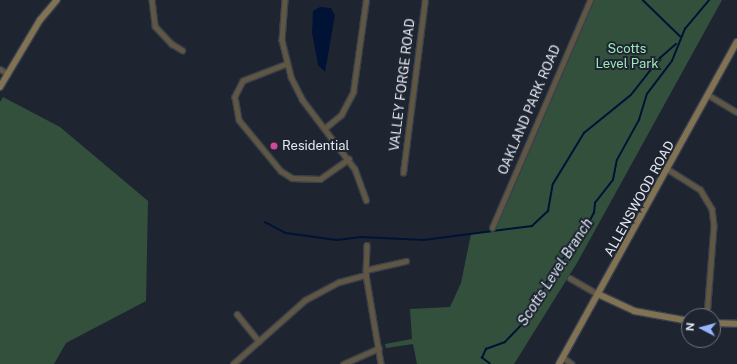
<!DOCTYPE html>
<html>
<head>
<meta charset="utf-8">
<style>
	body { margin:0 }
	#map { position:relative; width:737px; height:364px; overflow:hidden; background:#1e2531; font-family:"Public Sans",sans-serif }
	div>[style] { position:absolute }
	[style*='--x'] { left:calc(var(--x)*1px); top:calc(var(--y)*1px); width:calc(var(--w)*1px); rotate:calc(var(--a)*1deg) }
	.green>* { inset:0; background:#33503d }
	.water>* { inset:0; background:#011335 }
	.stream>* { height:1.5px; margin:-0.75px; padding:0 0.75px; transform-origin:0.75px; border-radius:0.75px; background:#011335 }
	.roads { filter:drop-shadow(1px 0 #3a404c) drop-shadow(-1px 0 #3a404c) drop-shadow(0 1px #3a404c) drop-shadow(0 -1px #3a404c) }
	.street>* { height:4.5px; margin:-2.25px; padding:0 2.25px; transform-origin:2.25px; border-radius:2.25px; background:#5f5643 }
	.secondary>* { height:6px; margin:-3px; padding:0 3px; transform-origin:3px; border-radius:3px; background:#807253 }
	.dots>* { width:11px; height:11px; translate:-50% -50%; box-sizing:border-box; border:2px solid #1e2531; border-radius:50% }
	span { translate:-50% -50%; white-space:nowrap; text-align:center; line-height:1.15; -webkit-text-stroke:4px #1e2531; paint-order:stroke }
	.park-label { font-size:13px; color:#9ee9b8 }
	.street-label { font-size:13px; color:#e5e9f2 }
	.poi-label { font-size:13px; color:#e5e9f2 }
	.left { translate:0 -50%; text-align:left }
	.water-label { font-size:14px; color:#dce4f1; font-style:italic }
	.north { position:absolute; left:681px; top:308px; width:40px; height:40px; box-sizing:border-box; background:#1e2531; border:1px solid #6e737e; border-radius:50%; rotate:276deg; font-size:11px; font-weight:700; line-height:16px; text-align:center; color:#e5e9f2 }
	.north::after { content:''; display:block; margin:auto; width:14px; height:18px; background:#96b6fd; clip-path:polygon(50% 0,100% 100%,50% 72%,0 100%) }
</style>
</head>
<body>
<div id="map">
	<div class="green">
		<i style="clip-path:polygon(592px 0,722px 0,577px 263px,514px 364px,417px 364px,413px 344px,386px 348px,385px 344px,412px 339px,410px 309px,450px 307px,461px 283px,471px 234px,492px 232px)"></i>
		<i style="clip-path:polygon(3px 97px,60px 127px,148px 201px,146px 301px,66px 343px,54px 364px,0 364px,0 102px)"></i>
	</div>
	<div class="water">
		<i style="clip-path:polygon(320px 7px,331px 8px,335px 15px,325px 72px,318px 65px,312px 33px,313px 11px)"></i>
	</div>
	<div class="stream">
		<i style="--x:643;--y:0;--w:52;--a:44.2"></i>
		<i style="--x:265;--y:222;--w:24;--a:28"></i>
		<i style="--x:286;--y:233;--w:51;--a:7.8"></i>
		<i style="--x:337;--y:240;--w:24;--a:-7"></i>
		<i style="--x:361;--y:237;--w:63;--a:2.7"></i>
		<i style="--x:424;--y:240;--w:109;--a:-7.4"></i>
		<i style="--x:532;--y:226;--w:22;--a:-43"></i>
		<i style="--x:548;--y:211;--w:27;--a:-80"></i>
		<i style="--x:553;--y:184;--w:60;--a:-58.7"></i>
		<i style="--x:584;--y:133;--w:60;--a:-39"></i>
		<i style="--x:631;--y:95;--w:47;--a:-51.9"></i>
		<i style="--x:660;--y:58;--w:21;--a:-41"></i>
		<i style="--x:490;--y:364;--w:10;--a:-143"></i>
		<i style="--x:482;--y:358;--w:10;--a:-66"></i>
		<i style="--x:486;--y:349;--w:20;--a:-20"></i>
		<i style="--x:505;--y:342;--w:35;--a:-46"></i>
		<i style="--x:529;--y:317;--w:55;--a:-63"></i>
		<i style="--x:554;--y:268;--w:36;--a:-46"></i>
		<i style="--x:579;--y:242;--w:33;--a:-63"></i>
		<i style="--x:594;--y:213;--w:10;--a:-84"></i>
		<i style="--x:595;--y:203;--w:29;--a:-52"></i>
		<i style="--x:613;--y:180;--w:20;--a:-79"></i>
		<i style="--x:617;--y:160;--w:46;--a:-61.2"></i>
		<i style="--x:639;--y:120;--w:27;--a:-73"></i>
		<i style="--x:647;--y:94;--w:41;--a:-52.9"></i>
		<i style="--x:672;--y:61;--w:35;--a:-68"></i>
		<i style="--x:685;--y:29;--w:38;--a:-50"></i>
	</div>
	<div class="roads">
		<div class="street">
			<i style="--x:152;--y:0;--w:26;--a:83"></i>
			<i style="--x:155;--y:26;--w:25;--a:47"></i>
			<i style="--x:172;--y:44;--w:12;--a:31"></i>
			<i style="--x:285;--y:0;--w:40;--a:94.3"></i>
			<i style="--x:282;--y:40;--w:38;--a:76"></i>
			<i style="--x:291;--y:77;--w:25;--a:63"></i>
			<i style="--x:302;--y:99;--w:88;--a:52.9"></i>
			<i style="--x:355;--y:169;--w:33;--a:70"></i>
			<i style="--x:287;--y:64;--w:47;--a:158.9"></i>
			<i style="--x:243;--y:81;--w:18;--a:117"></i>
			<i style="--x:235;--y:97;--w:23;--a:80"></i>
			<i style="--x:239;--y:120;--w:66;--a:50.5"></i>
			<i style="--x:281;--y:171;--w:13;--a:32"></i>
			<i style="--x:292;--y:178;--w:28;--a:2"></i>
			<i style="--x:320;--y:179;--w:35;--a:-35"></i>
			<i style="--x:0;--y:69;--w:9;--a:32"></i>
			<i style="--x:710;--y:96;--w:31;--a:31"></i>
			<i style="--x:325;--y:128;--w:21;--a:-39"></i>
			<i style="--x:341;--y:115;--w:26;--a:-62"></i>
			<i style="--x:353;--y:92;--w:93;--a:-82"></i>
			<i style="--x:669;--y:170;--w:36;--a:32"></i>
			<i style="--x:700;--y:189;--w:23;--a:59"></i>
			<i style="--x:712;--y:209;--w:17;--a:83"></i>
			<i style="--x:714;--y:226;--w:90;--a:94.4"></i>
			<i style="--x:403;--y:173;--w:174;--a:-82.8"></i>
			<i style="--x:492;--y:228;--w:248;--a:-66.7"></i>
			<i style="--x:367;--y:245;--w:30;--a:92"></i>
			<i style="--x:366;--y:275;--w:90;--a:80.4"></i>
			<i style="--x:366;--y:270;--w:41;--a:-12.7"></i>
			<i style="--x:570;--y:278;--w:34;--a:30"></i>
			<i style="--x:237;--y:314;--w:35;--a:51"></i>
			<i style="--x:563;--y:357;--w:11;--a:38"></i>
			<i style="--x:233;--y:364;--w:96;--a:-41.6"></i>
			<i style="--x:305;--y:300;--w:38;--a:-28"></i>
			<i style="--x:339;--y:282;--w:28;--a:-15"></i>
			<i style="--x:343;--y:364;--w:39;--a:-24"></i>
		</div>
		<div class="secondary">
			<i style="--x:0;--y:87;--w:78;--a:-59.2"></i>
			<i style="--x:40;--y:20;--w:26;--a:-50"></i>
			<i style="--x:600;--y:295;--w:38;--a:25"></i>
			<i style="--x:634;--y:311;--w:56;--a:10.3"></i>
			<i style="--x:713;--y:323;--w:24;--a:2"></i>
			<i style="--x:559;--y:364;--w:368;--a:-61.1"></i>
		</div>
	</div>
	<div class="dots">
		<i style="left:274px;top:146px;background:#d1479c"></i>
	</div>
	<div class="park-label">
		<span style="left:627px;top:57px">Scotts<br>Level Park</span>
	</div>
	<div class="street-label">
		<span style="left:403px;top:85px;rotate:-83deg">VALLEY FORGE ROAD</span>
		<span style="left:530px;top:110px;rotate:-67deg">OAKLAND PARK ROAD</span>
		<span style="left:640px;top:199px;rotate:-61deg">ALLENSWOOD ROAD</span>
	</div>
	<div class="poi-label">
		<span class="left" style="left:282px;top:146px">Residential</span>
	</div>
	<div class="water-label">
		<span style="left:555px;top:272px;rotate:-57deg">Scotts Level Branch</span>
	</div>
	<div class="north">N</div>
</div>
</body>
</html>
